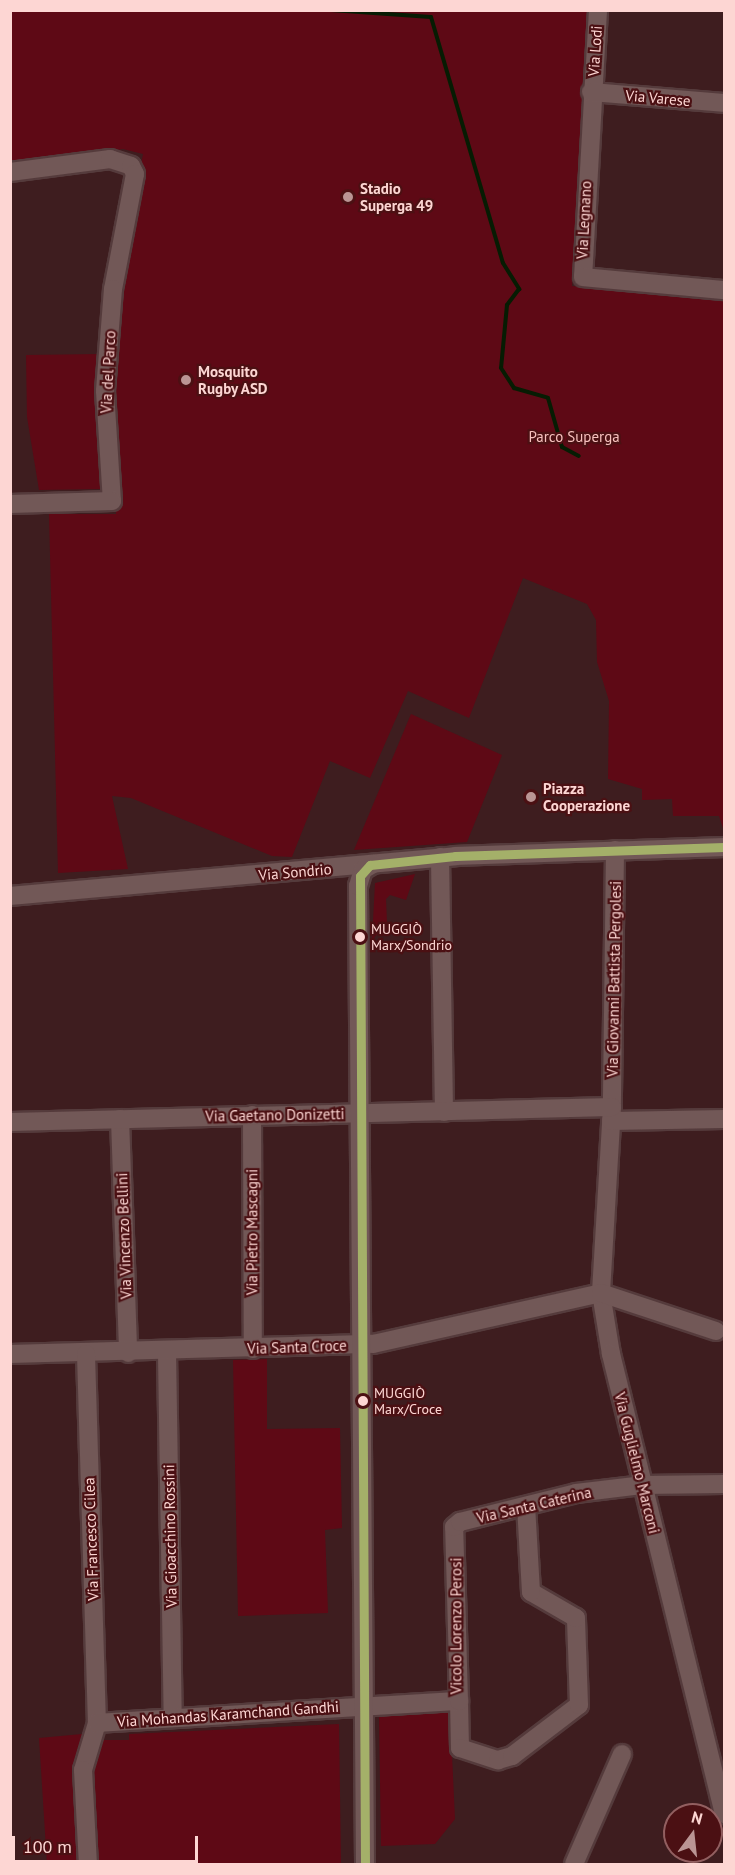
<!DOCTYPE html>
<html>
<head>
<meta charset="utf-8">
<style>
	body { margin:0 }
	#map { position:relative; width:735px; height:1875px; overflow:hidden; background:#3e1d1f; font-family:"PT Sans",sans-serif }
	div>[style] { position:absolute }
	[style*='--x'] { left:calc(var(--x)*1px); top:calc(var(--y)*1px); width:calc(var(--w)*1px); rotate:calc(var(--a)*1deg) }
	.green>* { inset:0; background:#5e0915 }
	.stream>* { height:4px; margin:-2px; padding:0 2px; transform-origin:2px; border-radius:2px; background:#061c03 }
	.roads { filter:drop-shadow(2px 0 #553b3c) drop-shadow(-2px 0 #553b3c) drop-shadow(0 2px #553b3c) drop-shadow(0 -2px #553b3c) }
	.minor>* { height:18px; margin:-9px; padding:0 9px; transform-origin:9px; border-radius:9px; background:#725857 }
	.bus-1>* { height:9px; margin:-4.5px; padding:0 4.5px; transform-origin:4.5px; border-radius:4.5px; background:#a4b069 }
	.dots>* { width:16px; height:16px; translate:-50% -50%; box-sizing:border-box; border:3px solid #4b1013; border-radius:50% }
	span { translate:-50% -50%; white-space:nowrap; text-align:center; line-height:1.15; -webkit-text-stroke:4.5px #4b1013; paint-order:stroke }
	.bus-label { font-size:14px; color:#fdd6d3 }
	.left { translate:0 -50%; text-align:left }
	.street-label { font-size:15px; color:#fdd6d3 }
	.poi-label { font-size:15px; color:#fdd6d3; font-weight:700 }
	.park-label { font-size:15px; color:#f7c1be }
	.frame { position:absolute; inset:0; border:12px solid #fdd6d3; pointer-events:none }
	.north { position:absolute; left:663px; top:1803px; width:60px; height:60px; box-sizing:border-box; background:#4b1013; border:2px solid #925f60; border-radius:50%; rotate:15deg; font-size:16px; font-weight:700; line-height:24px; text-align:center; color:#fdd6d3 }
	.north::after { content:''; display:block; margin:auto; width:21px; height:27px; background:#ba9594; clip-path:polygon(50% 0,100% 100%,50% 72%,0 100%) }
	.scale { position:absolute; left:12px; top:1836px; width:186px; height:27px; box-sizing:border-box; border:3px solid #fdd6d3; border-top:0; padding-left:8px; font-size:18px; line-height:21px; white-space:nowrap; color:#fdd6d3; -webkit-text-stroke:4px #4b1013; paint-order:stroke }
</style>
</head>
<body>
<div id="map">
	<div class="green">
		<i style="clip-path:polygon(10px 11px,593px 11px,572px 286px,724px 300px,724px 831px,719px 816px,673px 816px,672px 799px,642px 800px,642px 789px,608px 779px,609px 701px,597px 662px,596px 620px,587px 604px,523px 578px,469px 718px,408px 691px,370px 778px,330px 761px,292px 857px,272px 856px,131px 798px,112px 796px,128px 869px,58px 873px,49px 514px,116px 514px,110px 392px,119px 282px,143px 154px,123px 149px,11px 166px)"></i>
		<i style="clip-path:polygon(101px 354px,100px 489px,39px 490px,27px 417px,26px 355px)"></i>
		<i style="clip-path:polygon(411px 714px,502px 755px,467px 842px,354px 850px)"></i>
		<i style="clip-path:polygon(415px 874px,406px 900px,390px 895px,386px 899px,387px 923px,372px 940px,375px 883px)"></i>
		<i style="clip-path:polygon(267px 1359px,267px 1429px,340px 1428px,342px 1528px,325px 1530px,328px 1613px,238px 1616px,233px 1360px)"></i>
		<i style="clip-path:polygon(450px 1712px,455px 1819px,435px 1844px,381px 1846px,379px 1716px)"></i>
		<i style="clip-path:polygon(339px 1724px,341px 1864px,47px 1864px,39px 1738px,82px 1734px,93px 1740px,129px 1740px,129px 1734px)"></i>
	</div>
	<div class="stream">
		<i style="--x:331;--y:10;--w:100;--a:4"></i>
		<i style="--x:431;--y:17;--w:256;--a:73.7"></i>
		<i style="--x:503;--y:263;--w:31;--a:58"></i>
		<i style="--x:519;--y:289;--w:20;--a:127"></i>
		<i style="--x:507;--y:305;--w:63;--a:95.4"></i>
		<i style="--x:501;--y:368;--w:24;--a:57"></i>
		<i style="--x:514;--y:388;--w:35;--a:16"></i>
		<i style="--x:548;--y:398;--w:51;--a:74.1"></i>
		<i style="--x:562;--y:447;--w:19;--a:28"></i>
	</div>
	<div class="roads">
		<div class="minor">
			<i style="--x:598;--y:10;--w:267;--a:93.2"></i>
			<i style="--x:583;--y:277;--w:142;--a:5.3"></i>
			<i style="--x:591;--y:92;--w:133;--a:4.7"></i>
			<i style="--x:10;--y:172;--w:101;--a:-7.4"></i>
			<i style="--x:110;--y:159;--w:22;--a:18"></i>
			<i style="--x:131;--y:166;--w:9;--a:63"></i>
			<i style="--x:135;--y:174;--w:117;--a:100.8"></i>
			<i style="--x:113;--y:289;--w:102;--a:94.5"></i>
			<i style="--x:105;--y:391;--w:110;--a:86.4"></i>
			<i style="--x:112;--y:501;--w:102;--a:178.3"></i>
			<i style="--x:615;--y:850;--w:257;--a:90.7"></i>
			<i style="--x:612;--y:1107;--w:186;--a:93.4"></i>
			<i style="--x:601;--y:1293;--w:62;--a:80.7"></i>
			<i style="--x:611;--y:1354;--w:474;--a:76.2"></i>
			<i style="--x:440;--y:857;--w:255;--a:89.1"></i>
			<i style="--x:10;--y:896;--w:447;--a:-5.1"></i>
			<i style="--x:455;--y:856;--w:269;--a:-1.9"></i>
			<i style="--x:252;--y:1115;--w:234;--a:89.8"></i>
			<i style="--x:120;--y:1119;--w:234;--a:88"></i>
			<i style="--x:611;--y:1121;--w:113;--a:-1"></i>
			<i style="--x:10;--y:1122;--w:602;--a:-1.43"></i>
			<i style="--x:167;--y:1353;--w:365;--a:89.1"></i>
			<i style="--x:10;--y:1354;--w:363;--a:-1.6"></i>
			<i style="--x:373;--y:1344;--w:234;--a:-12.6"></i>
			<i style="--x:601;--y:1293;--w:121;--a:18.3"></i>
			<i style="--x:86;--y:1354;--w:369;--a:88.3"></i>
			<i style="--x:97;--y:1723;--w:49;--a:106.6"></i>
			<i style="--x:83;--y:1770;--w:94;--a:87"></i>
			<i style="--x:459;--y:1701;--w:47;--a:88.8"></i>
			<i style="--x:460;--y:1748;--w:40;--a:18"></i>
			<i style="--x:498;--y:1760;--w:15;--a:-16"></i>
			<i style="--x:512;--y:1756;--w:84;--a:-37.3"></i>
			<i style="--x:579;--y:1705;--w:87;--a:-92"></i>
			<i style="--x:576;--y:1618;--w:52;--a:-150"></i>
			<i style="--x:531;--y:1592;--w:86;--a:-93.3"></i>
			<i style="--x:97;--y:1723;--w:363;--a:-3.5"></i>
			<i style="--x:459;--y:1701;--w:174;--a:-91.6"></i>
			<i style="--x:454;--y:1527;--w:8;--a:-40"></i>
			<i style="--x:460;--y:1522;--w:120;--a:-14"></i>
			<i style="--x:576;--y:1493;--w:66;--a:-6.9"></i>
			<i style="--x:642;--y:1485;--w:82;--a:-0.7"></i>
			<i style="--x:365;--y:1864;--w:978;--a:-90.41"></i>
			<i style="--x:358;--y:886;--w:17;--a:-73"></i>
			<i style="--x:363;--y:870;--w:12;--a:-31"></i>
			<i style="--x:574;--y:1864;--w:120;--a:-66.4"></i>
		</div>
	</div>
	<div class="bus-1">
		<i style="--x:365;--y:1864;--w:988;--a:-90.29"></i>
		<i style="--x:360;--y:876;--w:15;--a:-48"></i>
		<i style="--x:370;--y:865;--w:85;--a:-6"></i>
		<i style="--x:455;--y:856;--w:269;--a:-1.9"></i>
	</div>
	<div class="dots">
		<i style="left:348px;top:197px;background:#ba9594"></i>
		<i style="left:186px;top:380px;background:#ba9594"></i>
		<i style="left:531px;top:797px;background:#ba9594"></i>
		<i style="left:360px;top:937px;background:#fdd6d3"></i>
		<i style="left:363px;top:1401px;background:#fdd6d3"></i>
	</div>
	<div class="bus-label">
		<span class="left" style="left:371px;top:937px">MUGGIÒ<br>Marx/Sondrio</span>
		<span class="left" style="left:374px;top:1401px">MUGGIÒ<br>Marx/Croce</span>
	</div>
	<div class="street-label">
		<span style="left:595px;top:51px;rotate:-86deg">Via Lodi</span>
		<span style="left:658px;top:98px;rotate:5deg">Via Varese</span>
		<span style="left:584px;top:220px;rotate:-87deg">Via Legnano</span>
		<span style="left:108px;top:372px;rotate:-87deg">Via del Parco</span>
		<span style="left:295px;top:872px;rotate:-5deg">Via Sondrio</span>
		<span style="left:614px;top:979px;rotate:-89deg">Via Giovanni Battista Pergolesi</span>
		<span style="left:275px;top:1115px;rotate:-1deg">Via Gaetano Donizetti</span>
		<span style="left:252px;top:1232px;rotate:-90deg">Via Pietro Mascagni</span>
		<span style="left:124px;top:1236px;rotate:-92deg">Via Vincenzo Bellini</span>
		<span style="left:297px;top:1347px;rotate:-2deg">Via Santa Croce</span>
		<span style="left:637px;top:1463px;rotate:76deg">Via Guglielmo Marconi</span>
		<span style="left:534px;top:1505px;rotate:-13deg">Via Santa Caterina</span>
		<span style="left:170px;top:1536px;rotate:-91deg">Via Gioacchino Rossini</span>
		<span style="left:91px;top:1539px;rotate:-92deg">Via Francesco Cilea</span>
		<span style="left:456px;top:1626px;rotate:-90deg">Vicolo Lorenzo Perosi</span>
		<span style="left:228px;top:1714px;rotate:-4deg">Via Mohandas Karamchand Gandhi</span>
	</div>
	<div class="poi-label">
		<span class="left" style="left:360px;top:197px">Stadio<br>Superga 49</span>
		<span class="left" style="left:198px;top:380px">Mosquito<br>Rugby ASD</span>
		<span class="left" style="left:543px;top:797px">Piazza<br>Cooperazione</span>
	</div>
	<div class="park-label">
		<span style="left:574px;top:437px">Parco Superga</span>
	</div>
	<div class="frame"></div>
	<div class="north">N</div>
	<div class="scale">100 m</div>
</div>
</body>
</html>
